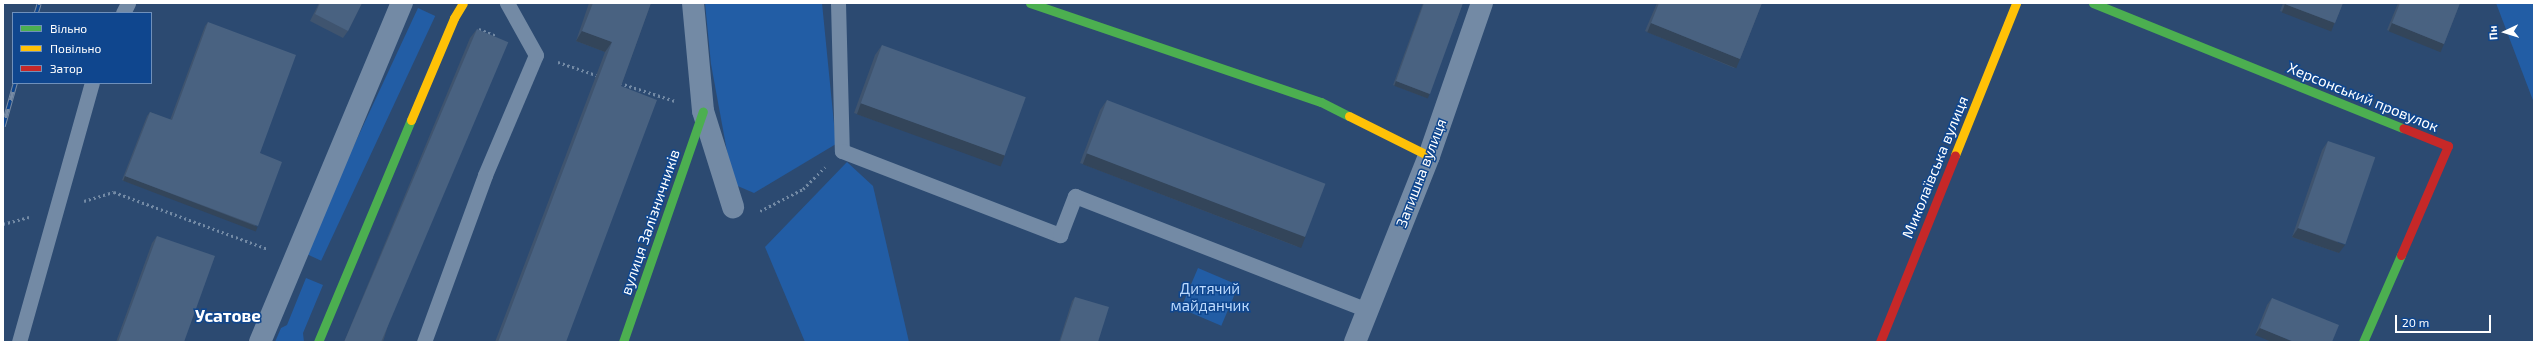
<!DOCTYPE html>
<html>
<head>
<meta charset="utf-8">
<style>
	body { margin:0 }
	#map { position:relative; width:2537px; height:345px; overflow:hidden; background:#2c4a71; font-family:"Exo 2",sans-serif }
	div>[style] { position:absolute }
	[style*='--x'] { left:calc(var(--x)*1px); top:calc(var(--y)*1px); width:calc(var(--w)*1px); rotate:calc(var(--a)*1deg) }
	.green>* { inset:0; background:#225da5; transform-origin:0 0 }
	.path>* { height:2.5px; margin-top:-1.25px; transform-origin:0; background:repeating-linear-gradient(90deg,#738aa5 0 2px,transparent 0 5px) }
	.lane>* { height:15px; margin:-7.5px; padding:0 7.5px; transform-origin:7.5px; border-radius:7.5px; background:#738aa5 }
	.street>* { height:22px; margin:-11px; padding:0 11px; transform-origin:11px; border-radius:11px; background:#738aa5 }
	.fast>* { height:9px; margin:-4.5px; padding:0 4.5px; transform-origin:4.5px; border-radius:4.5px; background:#4caf50 }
	.slow>* { height:9px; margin:-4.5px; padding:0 4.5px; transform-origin:4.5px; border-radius:4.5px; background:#ffc107 }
	.jam>* { height:9px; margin:-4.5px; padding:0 4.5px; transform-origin:4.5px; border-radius:4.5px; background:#c62828 }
	.rail>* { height:4.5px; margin-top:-2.25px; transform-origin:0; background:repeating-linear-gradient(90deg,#0f468e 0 9px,#778ba4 0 18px); box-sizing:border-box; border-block:1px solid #778ba4 }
	.wall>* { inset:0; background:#3f546f }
	.shaded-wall>* { inset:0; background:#33455a; transform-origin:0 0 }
	.building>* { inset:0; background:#496281; transform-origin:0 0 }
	span { translate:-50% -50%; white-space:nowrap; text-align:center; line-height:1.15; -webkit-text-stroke:3px #0f468e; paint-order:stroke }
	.street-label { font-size:15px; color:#fff }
	.park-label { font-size:15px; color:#bedbfe }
	.quarter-label { font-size:17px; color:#fff; font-weight:700 }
	.frame { position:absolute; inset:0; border:4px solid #fff; pointer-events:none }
	.legend { position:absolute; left:12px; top:12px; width:140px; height:72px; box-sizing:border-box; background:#0f468e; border:1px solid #6f90bb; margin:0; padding:5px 7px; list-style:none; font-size:12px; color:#fff }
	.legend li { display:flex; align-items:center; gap:8px; height:20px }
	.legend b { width:20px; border:1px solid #6f90bb }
	.north { position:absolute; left:2485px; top:12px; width:40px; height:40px; -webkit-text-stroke:3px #0f468e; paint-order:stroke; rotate:266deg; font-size:11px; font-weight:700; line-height:16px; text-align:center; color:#fff }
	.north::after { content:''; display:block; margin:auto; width:14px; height:18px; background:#fff; clip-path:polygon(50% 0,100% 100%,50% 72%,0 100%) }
	.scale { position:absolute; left:2395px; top:315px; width:96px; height:18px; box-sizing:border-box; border:2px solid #fff; border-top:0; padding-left:5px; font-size:12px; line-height:14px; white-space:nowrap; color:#fff; -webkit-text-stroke:3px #0f468e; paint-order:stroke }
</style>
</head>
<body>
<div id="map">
	<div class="green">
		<i style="clip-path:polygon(705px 3px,822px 3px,836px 144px,754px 193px,733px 184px,711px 64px)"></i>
		<i style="clip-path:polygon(2496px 3px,2534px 3px,2534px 103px)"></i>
		<i style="left:418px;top:8px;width:19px;height:270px;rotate:25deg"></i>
		<i style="clip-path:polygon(847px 162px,873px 186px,909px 342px,805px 342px,765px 247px)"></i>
		<i style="left:1198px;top:268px;width:44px;height:44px;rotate:23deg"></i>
		<i style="clip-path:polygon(306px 278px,323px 285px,303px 333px,304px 342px,275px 342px,281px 328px,287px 325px)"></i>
	</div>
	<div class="path">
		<i style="--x:479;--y:29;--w:18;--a:22"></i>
		<i style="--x:558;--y:62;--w:43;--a:18.9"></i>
		<i style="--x:620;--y:83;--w:58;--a:18.1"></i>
		<i style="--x:84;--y:201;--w:31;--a:-17"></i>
		<i style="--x:114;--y:192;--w:164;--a:20.3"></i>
		<i style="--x:760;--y:211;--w:48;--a:-27.1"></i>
		<i style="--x:803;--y:189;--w:31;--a:-45"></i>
		<i style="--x:3;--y:224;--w:27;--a:-15"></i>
	</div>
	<div class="lane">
		<i style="--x:838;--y:3;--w:148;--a:88.5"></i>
		<i style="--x:842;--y:151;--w:234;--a:21.1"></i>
		<i style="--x:1060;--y:235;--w:42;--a:-69"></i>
		<i style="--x:1075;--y:196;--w:313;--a:21.3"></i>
		<i style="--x:123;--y:13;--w:11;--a:-63"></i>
		<i style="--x:19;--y:342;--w:269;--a:-74.3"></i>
		<i style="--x:424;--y:342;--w:178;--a:-69.9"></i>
		<i style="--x:485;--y:175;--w:130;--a:-67"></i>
		<i style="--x:536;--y:55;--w:60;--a:-119.1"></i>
	</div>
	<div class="street">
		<i style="--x:693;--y:3;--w:108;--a:84.7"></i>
		<i style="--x:703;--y:111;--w:101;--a:72.6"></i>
		<i style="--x:260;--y:342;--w:368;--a:-67.3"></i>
		<i style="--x:1355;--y:342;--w:200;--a:-68.3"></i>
		<i style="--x:1429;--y:156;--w:162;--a:-70.9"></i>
	</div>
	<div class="fast">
		<i style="--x:1030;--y:3;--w:307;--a:18.8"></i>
		<i style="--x:1321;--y:102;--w:31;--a:27"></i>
		<i style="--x:2093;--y:3;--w:334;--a:22"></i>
		<i style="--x:318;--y:342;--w:241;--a:-67.3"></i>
		<i style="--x:623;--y:342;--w:244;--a:-70.9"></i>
		<i style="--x:2363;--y:342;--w:95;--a:-66.4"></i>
	</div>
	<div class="slow">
		<i style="--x:1349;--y:116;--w:89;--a:26.6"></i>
		<i style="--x:411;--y:120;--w:111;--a:-67.1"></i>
		<i style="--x:454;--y:18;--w:17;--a:-59"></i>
		<i style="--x:1955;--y:155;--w:164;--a:-68.1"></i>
	</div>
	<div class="jam">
		<i style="--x:2401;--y:255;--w:119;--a:-66.7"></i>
		<i style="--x:2448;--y:146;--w:48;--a:-158.2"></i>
		<i style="--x:1880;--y:342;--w:201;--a:-68.1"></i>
	</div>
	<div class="rail">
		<i style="--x:36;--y:13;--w:10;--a:-73"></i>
		<i style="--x:3;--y:126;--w:45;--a:-74.4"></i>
	</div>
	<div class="wall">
		<i style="clip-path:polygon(319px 3px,362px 3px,348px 31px,343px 38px,310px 21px)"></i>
		<i style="clip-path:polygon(589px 3px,651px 3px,621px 86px,566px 342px,495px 342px,605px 52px,576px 41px)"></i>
		<i style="clip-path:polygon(1423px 3px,1463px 3px,1427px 98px,1393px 85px)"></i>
		<i style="clip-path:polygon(1657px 3px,1762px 3px,1740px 59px,1734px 68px,1645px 31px)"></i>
		<i style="clip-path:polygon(2283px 3px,2343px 3px,2335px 23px,2330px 30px,2280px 11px)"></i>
		<i style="clip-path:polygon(2398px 3px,2460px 3px,2444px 44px,2439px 51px,2387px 30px)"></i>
		<i style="clip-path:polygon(208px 22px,260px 153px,255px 230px,122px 180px,147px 116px,150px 112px,170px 120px,205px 26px)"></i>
		<i style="clip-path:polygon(477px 29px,383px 342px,344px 342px,470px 38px)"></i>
		<i style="clip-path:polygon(882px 45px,1005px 155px,999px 165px,854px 113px,875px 55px)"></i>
		<i style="clip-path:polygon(1107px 100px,1298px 247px,1080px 163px,1100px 110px)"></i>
		<i style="clip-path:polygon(2328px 141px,2339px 253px,2292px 237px,2322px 150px)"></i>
		<i style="clip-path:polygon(157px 236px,184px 342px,116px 342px,152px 243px)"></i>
		<i style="clip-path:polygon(1075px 297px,1098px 342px,1059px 342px,1072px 301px)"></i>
		<i style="clip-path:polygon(2272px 298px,2332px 342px,2255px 335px,2267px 305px)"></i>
	</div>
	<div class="shaded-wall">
		<i style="left:2285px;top:4px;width:53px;height:9px;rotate:21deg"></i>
		<i style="left:1651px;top:23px;width:96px;height:10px;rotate:22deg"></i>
		<i style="left:2392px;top:23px;width:56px;height:9px;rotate:22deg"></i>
		<i style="clip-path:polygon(582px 31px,612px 42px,605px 52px,576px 41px)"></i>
		<i style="left:1396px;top:81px;width:36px;height:5px;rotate:21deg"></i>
		<i style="left:861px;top:103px;width:153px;height:12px;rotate:20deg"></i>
		<i style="left:1087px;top:153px;width:234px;height:12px;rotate:21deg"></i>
		<i style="left:125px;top:176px;width:142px;height:5px;rotate:21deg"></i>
		<i style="clip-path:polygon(2298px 228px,2345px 245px,2339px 253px,2292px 237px)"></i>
		<i style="clip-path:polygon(2260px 328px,2294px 342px,2272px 342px,2255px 335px)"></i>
	</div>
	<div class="building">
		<i style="clip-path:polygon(320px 3px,362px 3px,348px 31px,315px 14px)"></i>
		<i style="clip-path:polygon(593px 3px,651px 3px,621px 86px,657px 100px,566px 342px,498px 342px,612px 42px,582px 31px)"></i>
		<i style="clip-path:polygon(1424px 3px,1463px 3px,1430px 94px,1396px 81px)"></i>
		<i style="clip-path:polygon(1659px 3px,1762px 3px,1740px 59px,1651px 23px)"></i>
		<i style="clip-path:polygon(2285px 3px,2343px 3px,2335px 23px,2285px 4px)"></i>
		<i style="clip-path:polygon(2400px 3px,2460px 3px,2444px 44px,2392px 23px)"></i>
		<i style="clip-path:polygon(208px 22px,296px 55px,260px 153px,282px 162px,258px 226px,125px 176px,150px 112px,172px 120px)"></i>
		<i style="left:477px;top:29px;width:34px;height:339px;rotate:23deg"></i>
		<i style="left:882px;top:45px;width:153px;height:62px;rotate:20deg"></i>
		<i style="left:1107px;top:100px;width:234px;height:57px;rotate:21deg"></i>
		<i style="left:2328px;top:141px;width:50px;height:92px;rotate:19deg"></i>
		<i style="clip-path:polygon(157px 236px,215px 256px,184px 342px,118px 342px)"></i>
		<i style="clip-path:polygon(1075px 297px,1109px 307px,1098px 342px,1060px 342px)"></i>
		<i style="clip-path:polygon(2272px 298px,2339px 325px,2332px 342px,2294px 342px,2260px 328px)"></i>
	</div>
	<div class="street-label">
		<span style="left:2363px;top:97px;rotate:22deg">Херсонський провулок</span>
		<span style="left:1935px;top:167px;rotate:-68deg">Миколаївська вулиця</span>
		<span style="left:1421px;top:173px;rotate:-69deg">Затишна вулиця</span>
		<span style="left:650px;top:222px;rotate:-71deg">вулиця Залізничників</span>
	</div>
	<div class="park-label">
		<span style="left:1210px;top:297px">Дитячий<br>майданчик</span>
	</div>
	<div class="quarter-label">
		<span style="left:228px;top:316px">Усатове</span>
	</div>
	<div class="frame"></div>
	<ul class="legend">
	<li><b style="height:5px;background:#4caf50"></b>Вільно</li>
	<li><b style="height:5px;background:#ffc107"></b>Повільно</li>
	<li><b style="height:5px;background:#c62828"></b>Затор</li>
	</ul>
	<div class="north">Пн</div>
	<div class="scale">20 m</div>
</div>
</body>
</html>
